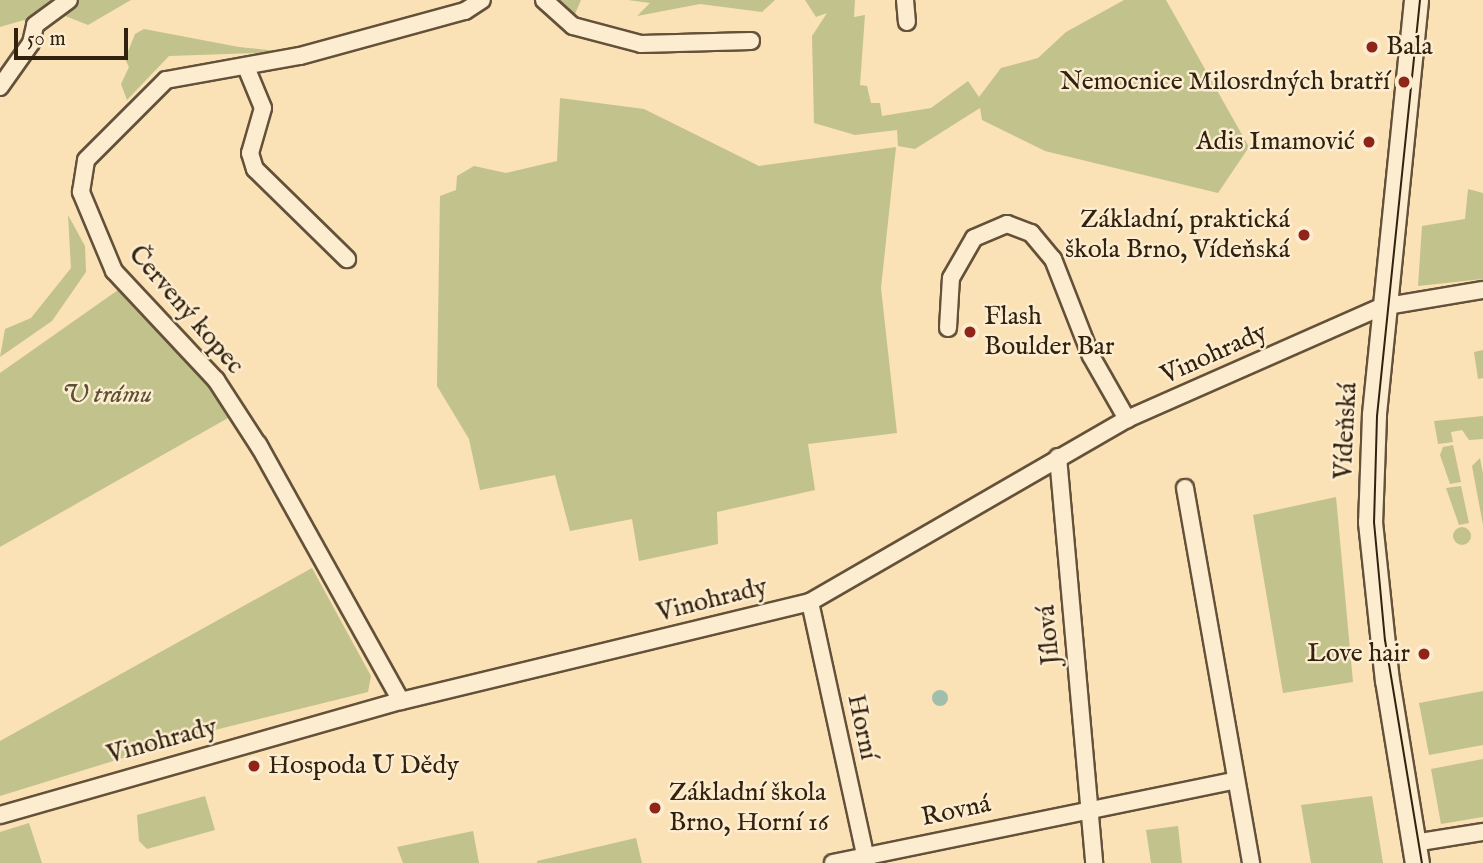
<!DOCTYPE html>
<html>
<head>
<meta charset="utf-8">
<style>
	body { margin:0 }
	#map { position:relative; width:1483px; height:863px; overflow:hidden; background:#fbe1b6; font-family:"IM FELL English",serif }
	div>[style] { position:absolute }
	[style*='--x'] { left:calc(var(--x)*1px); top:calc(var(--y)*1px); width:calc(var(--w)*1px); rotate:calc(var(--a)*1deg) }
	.green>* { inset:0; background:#c2c28c }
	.round { border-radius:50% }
	.water>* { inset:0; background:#9fbeab }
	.roads { filter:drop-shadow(2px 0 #645139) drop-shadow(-2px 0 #645139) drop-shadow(0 2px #645139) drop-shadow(0 -2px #645139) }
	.minor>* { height:16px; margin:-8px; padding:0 8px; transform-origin:8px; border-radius:8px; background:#fcecd0 }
	.secondary>* { height:23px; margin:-11.5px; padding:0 11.5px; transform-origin:11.5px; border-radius:11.5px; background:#fcecd0 }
	.tram>* { height:2px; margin:-1px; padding:0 1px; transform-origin:1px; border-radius:1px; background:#31210f }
	.dots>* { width:19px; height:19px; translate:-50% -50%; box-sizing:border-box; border:4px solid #fcecd0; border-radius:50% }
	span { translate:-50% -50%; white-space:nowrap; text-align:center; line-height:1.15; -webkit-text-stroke:5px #fcecd0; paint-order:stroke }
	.poi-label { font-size:26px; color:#31210f }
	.left { translate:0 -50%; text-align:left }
	.right { translate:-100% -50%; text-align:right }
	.street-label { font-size:26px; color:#31210f }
	.park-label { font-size:26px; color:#5c5134; font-style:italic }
	.scale { position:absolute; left:14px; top:28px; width:114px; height:32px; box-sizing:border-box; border:4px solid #31210f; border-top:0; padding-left:9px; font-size:21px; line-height:24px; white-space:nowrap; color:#31210f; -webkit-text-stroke:5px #fcecd0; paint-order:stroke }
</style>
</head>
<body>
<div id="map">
	<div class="green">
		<i style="clip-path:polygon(0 0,131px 0,88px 25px,45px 8px,30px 25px,24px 20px,0 27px)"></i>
		<i style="clip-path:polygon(553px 0,581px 0,572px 21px)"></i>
		<i style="clip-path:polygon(628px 0,775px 0,762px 12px,700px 4px,637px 16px,650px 3px)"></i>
		<i style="clip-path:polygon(805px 0,855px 0,854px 17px,865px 15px,860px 85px,867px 86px,871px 103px,880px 103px,882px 116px,931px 108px,968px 81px,979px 97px,1001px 68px,1038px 58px,1066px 32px,1124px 0,1166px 0,1249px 147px,1218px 193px,1045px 151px,982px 120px,980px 108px,915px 149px,898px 146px,897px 130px,855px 135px,814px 123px,812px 36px,827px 13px,816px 17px)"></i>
		<i style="clip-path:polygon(144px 29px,239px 47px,286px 52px,169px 56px,127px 100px,121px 84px,129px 67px,125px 59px,135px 34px)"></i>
		<i style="clip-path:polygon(560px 98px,644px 109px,759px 166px,896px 147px,881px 288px,897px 433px,808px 444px,815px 490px,717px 512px,718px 544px,639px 561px,632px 519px,570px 531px,555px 475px,480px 490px,469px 439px,437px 386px,440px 196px,456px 190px,457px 176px,474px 166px,506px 173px,557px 161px)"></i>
		<i style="clip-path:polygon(1468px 189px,1483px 193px,1483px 279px,1418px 286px,1422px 226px,1465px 219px)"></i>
		<i style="clip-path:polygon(68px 215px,85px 246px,86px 272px,52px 321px,0 357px,5px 329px,31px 318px,71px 268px)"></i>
		<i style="clip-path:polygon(118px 290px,215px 393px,228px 418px,0 547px,0 373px)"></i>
		<i style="clip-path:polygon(1483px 350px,1483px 378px,1478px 379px,1474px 352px)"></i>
		<i style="clip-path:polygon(1483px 416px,1483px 439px,1469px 440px,1462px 430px,1451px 432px,1453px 442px,1438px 444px,1434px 421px)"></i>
		<i style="clip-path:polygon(1453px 445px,1461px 482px,1450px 484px,1440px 455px,1443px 447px)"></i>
		<i style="clip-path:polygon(1480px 458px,1483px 474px,1483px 525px,1472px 466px)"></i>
		<i style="clip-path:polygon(1461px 486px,1469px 523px,1459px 525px,1446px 488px)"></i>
		<i style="clip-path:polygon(1336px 497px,1353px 682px,1283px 693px,1253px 515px)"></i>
		<i class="round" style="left:1453px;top:527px;width:18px;height:18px"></i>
		<i style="clip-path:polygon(312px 568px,371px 676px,368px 692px,207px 732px,0 796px,0 741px)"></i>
		<i style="clip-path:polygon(1483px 691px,1483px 745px,1429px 755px,1419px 703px)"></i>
		<i style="clip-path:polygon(1483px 759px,1483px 817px,1441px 824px,1431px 769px)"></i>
		<i style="clip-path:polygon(205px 796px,215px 830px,147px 849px,139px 841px,137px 815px)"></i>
		<i style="clip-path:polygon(1372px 796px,1383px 863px,1311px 863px,1301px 805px)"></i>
		<i style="clip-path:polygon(29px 823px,42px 863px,0 863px,0 832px)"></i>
		<i style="clip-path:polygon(1178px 826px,1182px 863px,1151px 863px,1146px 830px)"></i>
		<i style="clip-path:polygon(473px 831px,479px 863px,403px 863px,397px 847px)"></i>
		<i style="clip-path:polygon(636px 838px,642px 863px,537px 863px,537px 861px)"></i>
	</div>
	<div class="water">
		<i class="round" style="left:932px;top:690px;width:16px;height:16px"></i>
	</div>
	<div class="roads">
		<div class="minor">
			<i style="--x:544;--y:0;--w:39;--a:42"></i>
			<i style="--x:573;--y:26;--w:70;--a:14.8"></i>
			<i style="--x:641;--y:44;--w:110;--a:-1.6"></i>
			<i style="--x:905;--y:0;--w:22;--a:85"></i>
			<i style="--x:246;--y:67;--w:44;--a:67.5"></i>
			<i style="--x:263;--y:108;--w:47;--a:106.1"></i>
			<i style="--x:250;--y:153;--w:17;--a:73"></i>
			<i style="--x:255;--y:169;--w:129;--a:44.4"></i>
			<i style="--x:0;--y:87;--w:54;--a:-54.8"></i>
			<i style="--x:31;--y:43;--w:18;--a:-77"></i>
			<i style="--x:35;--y:25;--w:42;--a:-36.3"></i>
			<i style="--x:948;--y:328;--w:50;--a:-86.6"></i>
			<i style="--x:951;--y:278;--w:46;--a:-60.1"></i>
			<i style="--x:974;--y:238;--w:36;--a:-23"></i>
			<i style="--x:1007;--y:224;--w:26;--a:21"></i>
			<i style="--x:1031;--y:233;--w:34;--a:50"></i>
			<i style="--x:1053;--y:259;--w:104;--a:68.6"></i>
			<i style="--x:1091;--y:356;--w:73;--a:60.3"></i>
			<i style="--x:258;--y:444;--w:294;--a:60.9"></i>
			<i style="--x:260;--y:448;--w:81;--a:-122.9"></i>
			<i style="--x:216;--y:380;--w:149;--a:-133.1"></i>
			<i style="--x:114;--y:271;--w:86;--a:-112.7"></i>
			<i style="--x:81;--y:192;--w:32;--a:-81"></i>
			<i style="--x:86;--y:160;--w:113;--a:-45"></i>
			<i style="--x:166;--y:80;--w:136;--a:-10.2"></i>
			<i style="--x:300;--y:56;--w:171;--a:-15.3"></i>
			<i style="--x:465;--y:11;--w:20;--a:-33"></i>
			<i style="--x:1058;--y:457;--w:408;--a:84.9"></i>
			<i style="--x:1185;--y:488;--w:381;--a:80"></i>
			<i style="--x:810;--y:602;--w:267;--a:77.7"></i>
			<i style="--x:0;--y:815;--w:417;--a:-15.9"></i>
			<i style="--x:401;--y:701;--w:421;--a:-13.6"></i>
			<i style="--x:810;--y:602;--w:366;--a:-30"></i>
			<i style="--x:1127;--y:419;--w:278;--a:-23.8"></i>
			<i style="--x:1381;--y:307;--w:103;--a:-9.5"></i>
			<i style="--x:1414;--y:843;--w:70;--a:-9.1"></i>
			<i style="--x:833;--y:863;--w:411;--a:-11.6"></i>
		</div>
		<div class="secondary">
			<i style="--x:1416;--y:0;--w:417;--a:95.8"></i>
			<i style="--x:1374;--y:415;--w:107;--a:92.1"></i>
			<i style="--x:1370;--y:522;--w:159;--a:83.9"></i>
			<i style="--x:1387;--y:680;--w:185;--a:80.7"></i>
		</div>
	</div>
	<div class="tram">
		<i style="--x:1420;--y:0;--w:418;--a:95.9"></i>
		<i style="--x:1377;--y:416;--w:106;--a:91.6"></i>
		<i style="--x:1374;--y:522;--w:119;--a:84.7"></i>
		<i style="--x:1385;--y:640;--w:226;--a:80.6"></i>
	</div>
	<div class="dots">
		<i style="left:1372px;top:47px;background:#8f2418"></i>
		<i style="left:1404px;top:82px;background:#8f2418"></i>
		<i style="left:1369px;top:142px;background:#8f2418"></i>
		<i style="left:1304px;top:235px;background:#8f2418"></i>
		<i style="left:970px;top:332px;background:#8f2418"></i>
		<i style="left:1424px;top:654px;background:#8f2418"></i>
		<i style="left:254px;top:766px;background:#8f2418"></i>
		<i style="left:655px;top:808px;background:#8f2418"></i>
	</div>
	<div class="poi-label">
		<span class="left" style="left:1386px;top:47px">Bala</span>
		<span class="right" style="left:1390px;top:82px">Nemocnice Milosrdných bratří</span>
		<span class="right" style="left:1355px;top:142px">Adis Imamović</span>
		<span class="right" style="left:1290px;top:235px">Základní, praktická<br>škola Brno, Vídeňská</span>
		<span class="left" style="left:984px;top:332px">Flash<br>Boulder Bar</span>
		<span class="right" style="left:1410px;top:654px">Love hair</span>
		<span class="left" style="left:268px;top:766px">Hospoda U Dědy</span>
		<span class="left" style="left:669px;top:808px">Základní škola<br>Brno, Horní 16</span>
	</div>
	<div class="street-label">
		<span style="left:186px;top:310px;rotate:49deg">Červený kopec</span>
		<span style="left:1214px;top:354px;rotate:-24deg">Vinohrady</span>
		<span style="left:1346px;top:431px;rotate:-87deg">Vídeňská</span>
		<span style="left:712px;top:600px;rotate:-14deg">Vinohrady</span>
		<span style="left:1049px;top:635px;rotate:-95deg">Jílová</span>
		<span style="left:862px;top:727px;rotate:78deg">Horní</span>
		<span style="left:162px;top:741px;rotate:-15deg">Vinohrady</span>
		<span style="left:956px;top:811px;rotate:-12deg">Rovná</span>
	</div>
	<div class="park-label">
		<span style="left:107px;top:395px">U trámu</span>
	</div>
	<div class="scale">50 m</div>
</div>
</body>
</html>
